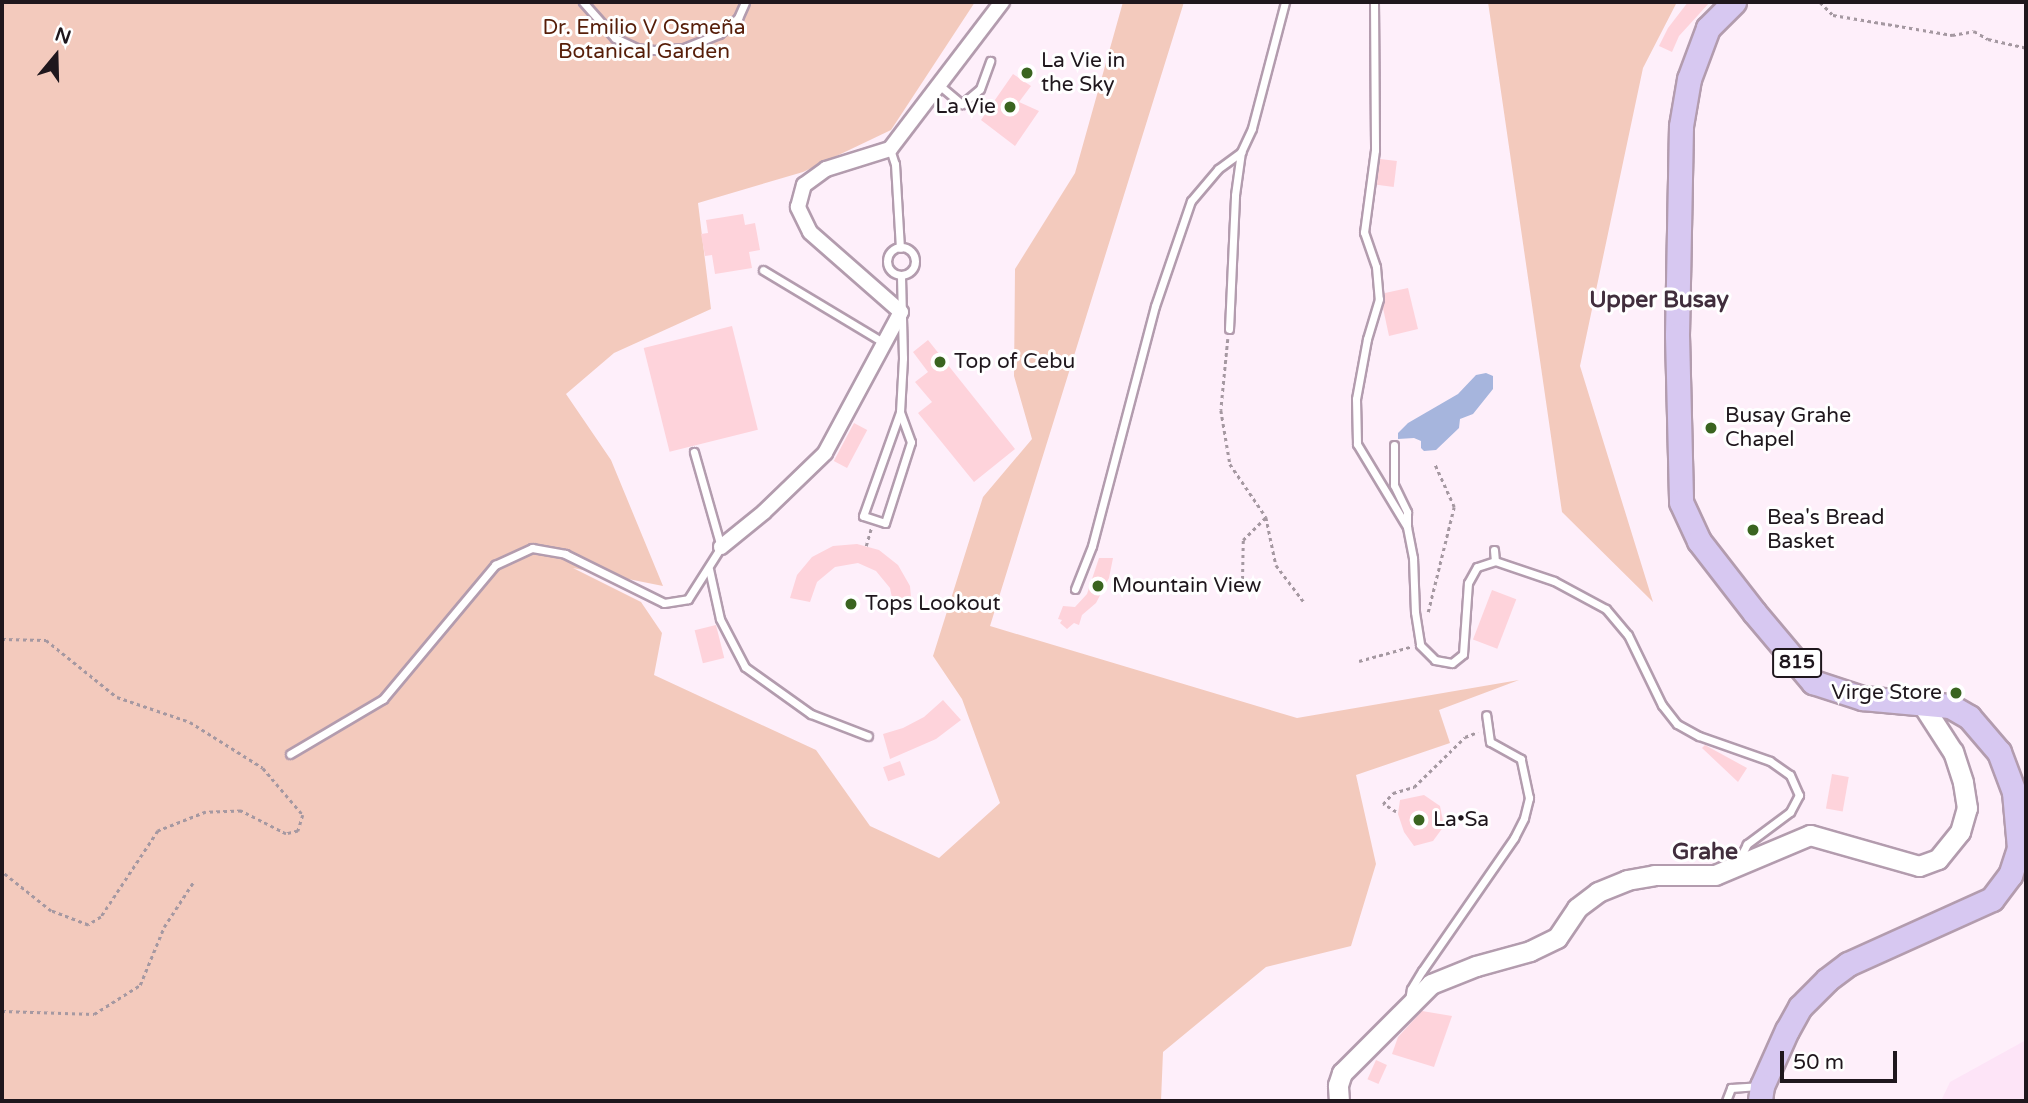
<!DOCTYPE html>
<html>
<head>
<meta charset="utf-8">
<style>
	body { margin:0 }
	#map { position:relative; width:2028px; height:1103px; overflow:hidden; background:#feeffa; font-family:"Varela Round",sans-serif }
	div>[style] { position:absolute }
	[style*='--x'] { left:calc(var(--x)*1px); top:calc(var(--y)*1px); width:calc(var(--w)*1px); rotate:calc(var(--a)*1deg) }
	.built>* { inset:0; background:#fde4f7 }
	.green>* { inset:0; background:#f3cabd }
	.water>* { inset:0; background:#a6b5dd }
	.building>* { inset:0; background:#fed3db; transform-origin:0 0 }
	.path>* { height:2.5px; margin-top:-1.25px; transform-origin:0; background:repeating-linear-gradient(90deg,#a598a1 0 3.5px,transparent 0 7px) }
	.roads { filter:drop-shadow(2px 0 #b39cae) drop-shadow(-2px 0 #b39cae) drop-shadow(0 2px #b39cae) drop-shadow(0 -2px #b39cae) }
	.lane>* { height:7px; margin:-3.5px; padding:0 3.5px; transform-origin:3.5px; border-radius:3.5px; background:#fff }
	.lane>.ring { margin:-3.5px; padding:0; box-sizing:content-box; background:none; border:7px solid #fff; border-radius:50% }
	.street>* { height:14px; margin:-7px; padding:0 7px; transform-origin:7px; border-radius:7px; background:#fff }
	.secondary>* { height:19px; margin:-9.5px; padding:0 9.5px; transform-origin:9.5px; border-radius:9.5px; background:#fff }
	.primary>* { height:23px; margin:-11.5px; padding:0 11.5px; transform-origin:11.5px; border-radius:11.5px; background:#d7c8f1 }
	.dots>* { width:19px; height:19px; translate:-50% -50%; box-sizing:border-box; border:4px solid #fff; border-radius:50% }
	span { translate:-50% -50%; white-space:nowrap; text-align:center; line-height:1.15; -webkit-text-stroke:6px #fff; paint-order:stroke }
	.shield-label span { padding:2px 5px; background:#fff; border:2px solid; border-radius:5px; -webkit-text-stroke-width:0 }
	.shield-label { font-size:19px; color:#1f171d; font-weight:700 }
	.park-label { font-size:21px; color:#571e09 }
	.poi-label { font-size:21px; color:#1f171d }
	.left { translate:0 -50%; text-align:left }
	.right { translate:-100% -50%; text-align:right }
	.neighbourhood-label { font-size:23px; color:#412e3d; font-weight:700 }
	.frame { position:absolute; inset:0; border:4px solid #1f171d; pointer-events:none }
	.north { position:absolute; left:21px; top:21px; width:70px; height:70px; -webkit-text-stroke:5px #fff; paint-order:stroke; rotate:19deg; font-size:19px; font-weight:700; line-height:28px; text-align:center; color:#1f171d }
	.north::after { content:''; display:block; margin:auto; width:24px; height:32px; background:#1f171d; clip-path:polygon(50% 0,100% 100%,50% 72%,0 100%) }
	.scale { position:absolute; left:1780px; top:1051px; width:117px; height:32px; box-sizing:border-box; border:4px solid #1f171d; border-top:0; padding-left:9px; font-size:21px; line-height:24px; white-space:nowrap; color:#1f171d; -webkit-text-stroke:5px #fff; paint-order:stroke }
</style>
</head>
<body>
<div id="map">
	<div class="built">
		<i style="clip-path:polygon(2026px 1040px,2026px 1101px,1941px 1101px,1950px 1082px)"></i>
	</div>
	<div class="green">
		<i style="clip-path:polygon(2px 2px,975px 2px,891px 130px,803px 172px,698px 203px,711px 309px,614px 353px,566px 394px,611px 460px,663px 586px,573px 568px,641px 602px,662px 633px,654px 675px,816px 750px,870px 826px,939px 858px,1000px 803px,962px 699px,933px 656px,983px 497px,1032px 439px,1014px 376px,1015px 269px,1075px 173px,1123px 2px,1184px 2px,990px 626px,1297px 718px,1519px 680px,1439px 710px,1450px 743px,1356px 775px,1376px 864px,1351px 946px,1266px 967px,1163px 1052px,1161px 1101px,2px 1101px)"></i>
		<i style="clip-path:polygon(1488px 2px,1677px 2px,1643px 68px,1580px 366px,1653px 602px,1562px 512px)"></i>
	</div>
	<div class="water">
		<i style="clip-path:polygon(1486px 373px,1493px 376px,1493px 389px,1473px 414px,1460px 419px,1459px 428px,1436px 450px,1424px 451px,1421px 448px,1421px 441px,1414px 438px,1398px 439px,1398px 433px,1408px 423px,1458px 394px,1476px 375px)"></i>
	</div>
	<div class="building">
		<i style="clip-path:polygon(1688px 2px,1710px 2px,1679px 36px,1672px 52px,1659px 46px,1668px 28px)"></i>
		<i style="clip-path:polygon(1013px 74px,1031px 86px,1019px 102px,1039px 111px,1015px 146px,981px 120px)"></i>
		<i style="left:1380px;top:159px;width:17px;height:26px;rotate:7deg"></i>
		<i style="clip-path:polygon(743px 214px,745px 225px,755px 223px,760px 250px,749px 252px,752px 268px,715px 274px,712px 255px,705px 256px,701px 234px,708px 233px,706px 220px)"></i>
		<i style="clip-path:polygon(1408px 288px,1418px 329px,1389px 336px,1383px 308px,1385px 293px)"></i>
		<i style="left:732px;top:326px;width:107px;height:91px;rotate:76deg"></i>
		<i style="clip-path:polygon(928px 340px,1015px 449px,974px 482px,918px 413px,932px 402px,915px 382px,928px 372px,913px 352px)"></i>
		<i style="left:854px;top:423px;width:15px;height:43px;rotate:28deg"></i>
		<i style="clip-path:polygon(857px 544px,879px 550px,898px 565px,910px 586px,912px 609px,894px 608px,890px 588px,876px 571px,858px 563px,835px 567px,817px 582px,810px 602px,790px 598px,797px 575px,812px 557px,833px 546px)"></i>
		<i style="clip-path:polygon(1099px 558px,1113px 558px,1109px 578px,1096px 603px,1082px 615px,1079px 625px,1074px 623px,1067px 629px,1060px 623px,1062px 620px,1058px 619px,1063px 606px,1075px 607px,1087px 594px)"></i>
		<i style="left:1492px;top:590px;width:26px;height:53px;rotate:21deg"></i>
		<i style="left:716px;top:625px;width:34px;height:22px;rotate:76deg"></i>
		<i style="clip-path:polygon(943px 700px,961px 720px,936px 739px,890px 759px,883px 734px,903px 728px,924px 717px)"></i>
		<i style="clip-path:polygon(1705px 745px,1747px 768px,1738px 782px,1702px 748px)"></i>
		<i style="left:900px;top:761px;width:15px;height:18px;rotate:70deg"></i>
		<i style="left:1832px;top:774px;width:17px;height:35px;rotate:10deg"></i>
		<i style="clip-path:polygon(1424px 795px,1440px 806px,1444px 826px,1433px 841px,1414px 846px,1404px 832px,1398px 814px,1400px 800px)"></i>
		<i style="clip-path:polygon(1422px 1011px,1452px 1016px,1434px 1067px,1392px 1054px,1398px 1037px)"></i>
		<i style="left:1376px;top:1060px;width:12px;height:21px;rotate:24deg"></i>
	</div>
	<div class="path">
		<i style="--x:1753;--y:2;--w:64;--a:0"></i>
		<i style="--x:1820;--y:2;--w:18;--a:45"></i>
		<i style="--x:1833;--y:15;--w:121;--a:9.5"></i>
		<i style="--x:1952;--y:35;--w:22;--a:-10"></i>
		<i style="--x:1974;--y:31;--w:16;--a:30"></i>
		<i style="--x:1988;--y:39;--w:39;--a:13"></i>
		<i style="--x:1228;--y:339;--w:71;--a:95.6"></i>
		<i style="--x:1221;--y:410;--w:55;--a:80.5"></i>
		<i style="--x:1230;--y:464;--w:64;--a:55.8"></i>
		<i style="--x:1266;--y:517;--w:49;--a:78.2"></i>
		<i style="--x:1276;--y:565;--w:46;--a:52.9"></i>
		<i style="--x:866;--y:546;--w:18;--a:-74"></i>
		<i style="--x:1242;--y:593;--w:53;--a:-88.9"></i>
		<i style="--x:1243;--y:540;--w:33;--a:-45"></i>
		<i style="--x:1428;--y:612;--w:108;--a:-76.1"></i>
		<i style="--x:1454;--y:507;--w:48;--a:-114.4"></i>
		<i style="--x:2;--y:639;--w:44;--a:1.3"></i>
		<i style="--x:46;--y:640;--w:91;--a:38.8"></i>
		<i style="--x:117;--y:697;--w:77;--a:18.9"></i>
		<i style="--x:190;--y:722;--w:86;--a:32.2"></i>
		<i style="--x:263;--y:768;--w:62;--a:49.6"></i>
		<i style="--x:303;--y:815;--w:17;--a:107"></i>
		<i style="--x:298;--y:831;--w:12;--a:166"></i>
		<i style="--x:286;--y:834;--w:51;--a:-152.9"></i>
		<i style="--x:241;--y:811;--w:35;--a:178"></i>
		<i style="--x:206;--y:812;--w:52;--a:158.4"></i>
		<i style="--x:158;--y:831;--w:103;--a:123.5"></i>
		<i style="--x:101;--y:917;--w:15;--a:148"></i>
		<i style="--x:88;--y:925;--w:40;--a:-159"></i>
		<i style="--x:51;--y:911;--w:63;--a:-141.5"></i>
		<i style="--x:1359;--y:661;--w:53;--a:-15.4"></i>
		<i style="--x:1396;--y:812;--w:15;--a:-148"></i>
		<i style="--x:1383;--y:804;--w:15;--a:-48"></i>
		<i style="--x:1393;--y:793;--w:22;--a:-16"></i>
		<i style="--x:1414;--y:787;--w:71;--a:-44.4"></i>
		<i style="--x:1465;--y:737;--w:14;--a:-21"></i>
		<i style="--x:2;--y:1011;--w:92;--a:1.9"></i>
		<i style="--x:94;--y:1014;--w:54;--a:-32.2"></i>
		<i style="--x:140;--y:985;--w:63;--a:-67.5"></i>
		<i style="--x:164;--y:927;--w:55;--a:-56.9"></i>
	</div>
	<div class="roads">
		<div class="lane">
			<i style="--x:583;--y:2;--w:48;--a:48.4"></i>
			<i style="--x:615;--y:38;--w:23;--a:25"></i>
			<i style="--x:636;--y:48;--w:18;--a:6"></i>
			<i style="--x:654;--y:50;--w:30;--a:-4"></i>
			<i style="--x:684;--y:48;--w:38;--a:-22"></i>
			<i style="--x:719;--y:34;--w:25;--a:-40"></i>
			<i style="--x:738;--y:18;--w:17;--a:-66"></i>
			<i style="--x:1374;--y:2;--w:148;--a:89.6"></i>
			<i style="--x:1375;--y:150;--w:83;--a:97.6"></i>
			<i style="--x:1364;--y:232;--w:37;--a:71"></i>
			<i style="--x:1376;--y:267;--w:32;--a:85"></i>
			<i style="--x:1379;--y:299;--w:42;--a:106.7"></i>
			<i style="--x:1367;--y:339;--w:61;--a:100.4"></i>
			<i style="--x:1356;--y:399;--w:45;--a:88.7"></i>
			<i style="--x:1357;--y:444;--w:97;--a:58.9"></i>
			<i style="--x:1407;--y:527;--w:32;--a:79"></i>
			<i style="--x:1413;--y:558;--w:54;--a:87.9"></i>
			<i style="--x:1415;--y:612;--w:33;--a:81"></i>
			<i style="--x:1420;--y:645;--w:21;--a:45"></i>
			<i style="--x:1435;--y:660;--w:17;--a:10"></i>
			<i style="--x:1452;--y:663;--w:14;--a:-39"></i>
			<i style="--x:1463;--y:654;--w:71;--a:-86"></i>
			<i style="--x:1468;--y:583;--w:18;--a:-61"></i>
			<i style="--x:1477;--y:567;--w:19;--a:-18"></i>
			<i style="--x:1495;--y:561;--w:62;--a:18.7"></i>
			<i style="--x:1554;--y:581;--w:59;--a:28.3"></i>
			<i style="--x:1606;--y:609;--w:34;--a:50"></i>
			<i style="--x:1628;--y:635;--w:78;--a:64.1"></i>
			<i style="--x:1662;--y:705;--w:24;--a:52"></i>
			<i style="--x:1677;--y:724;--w:25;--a:29"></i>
			<i style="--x:1699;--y:736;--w:75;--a:19.4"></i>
			<i style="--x:1770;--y:761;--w:24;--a:35"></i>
			<i style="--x:1790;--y:775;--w:22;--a:66"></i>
			<i style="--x:1799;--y:795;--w:19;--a:118"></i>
			<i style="--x:1790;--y:812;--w:54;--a:143.3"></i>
			<i style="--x:1747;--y:844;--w:20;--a:117"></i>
			<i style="--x:939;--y:85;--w:30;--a:40"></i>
			<i style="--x:962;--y:104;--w:23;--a:-40"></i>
			<i style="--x:980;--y:89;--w:30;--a:-70"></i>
			<i style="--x:890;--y:149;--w:16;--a:72"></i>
			<i style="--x:895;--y:164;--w:84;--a:86.6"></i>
			<i class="ring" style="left:887px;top:247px;width:21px;height:21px"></i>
			<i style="--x:763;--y:270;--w:140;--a:31"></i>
			<i style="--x:1229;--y:329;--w:134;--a:-87.4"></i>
			<i style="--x:1235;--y:195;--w:43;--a:-82.1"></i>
			<i style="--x:900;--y:412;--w:32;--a:70"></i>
			<i style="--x:911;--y:442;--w:85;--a:107.8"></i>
			<i style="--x:885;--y:523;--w:23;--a:-162"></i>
			<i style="--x:863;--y:516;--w:110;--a:-70.4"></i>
			<i style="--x:900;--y:412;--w:54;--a:-86.8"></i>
			<i style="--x:903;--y:358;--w:83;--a:-91.4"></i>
			<i style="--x:1394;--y:445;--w:40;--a:90"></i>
			<i style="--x:1394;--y:485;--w:30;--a:64"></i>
			<i style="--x:1407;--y:512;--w:14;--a:90"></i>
			<i style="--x:1494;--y:550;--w:11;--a:85"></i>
			<i style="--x:709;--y:569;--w:51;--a:77.6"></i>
			<i style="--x:720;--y:619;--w:54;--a:62.5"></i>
			<i style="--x:745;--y:667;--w:81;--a:35.5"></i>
			<i style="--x:811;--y:714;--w:61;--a:21.1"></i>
			<i style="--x:1075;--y:589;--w:46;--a:-68.4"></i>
			<i style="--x:1092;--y:546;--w:248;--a:-75.3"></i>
			<i style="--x:1155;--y:306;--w:111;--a:-71.1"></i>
			<i style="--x:1191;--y:201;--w:42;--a:-49.8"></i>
			<i style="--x:1218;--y:169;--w:29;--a:-36"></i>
			<i style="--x:1241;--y:152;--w:26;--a:-65"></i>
			<i style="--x:1252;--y:128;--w:130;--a:-75.3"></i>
			<i style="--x:290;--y:754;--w:108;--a:-30.6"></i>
			<i style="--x:383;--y:699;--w:175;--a:-50.1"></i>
			<i style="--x:495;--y:565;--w:41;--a:-24.7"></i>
			<i style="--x:532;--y:548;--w:34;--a:10"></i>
			<i style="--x:565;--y:554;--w:110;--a:26.3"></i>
			<i style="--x:664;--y:603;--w:24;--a:-9"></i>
			<i style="--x:688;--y:599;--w:62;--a:-57.6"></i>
			<i style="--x:721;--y:547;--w:99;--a:-105.9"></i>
			<i style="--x:1409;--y:1000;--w:11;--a:-80"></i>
			<i style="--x:1411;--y:989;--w:21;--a:-59"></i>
			<i style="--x:1422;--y:971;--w:162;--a:-55.3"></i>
			<i style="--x:1514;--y:838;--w:22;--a:-63"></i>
			<i style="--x:1524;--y:818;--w:21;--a:-76"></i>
			<i style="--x:1529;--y:798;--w:40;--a:-102"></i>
			<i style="--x:1521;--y:759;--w:35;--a:-151"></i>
			<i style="--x:1490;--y:742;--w:27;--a:-98"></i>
			<i style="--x:1726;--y:1101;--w:14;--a:-69"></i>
			<i style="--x:1731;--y:1088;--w:27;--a:-4"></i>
		</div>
		<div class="street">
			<i style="--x:721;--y:547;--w:55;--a:-39.1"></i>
			<i style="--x:764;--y:512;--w:85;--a:-44"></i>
			<i style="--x:825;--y:453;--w:160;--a:-61.7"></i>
			<i style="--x:901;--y:312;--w:121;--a:-138.7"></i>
			<i style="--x:810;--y:232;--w:28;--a:-116"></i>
			<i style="--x:798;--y:207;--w:23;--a:-75"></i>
			<i style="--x:804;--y:185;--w:27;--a:-36"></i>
			<i style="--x:826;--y:169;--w:67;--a:-17.4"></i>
			<i style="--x:890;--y:149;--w:185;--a:-52.7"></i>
		</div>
		<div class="secondary">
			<i style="--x:1339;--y:1101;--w:16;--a:-94"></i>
			<i style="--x:1338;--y:1085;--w:13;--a:-72"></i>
			<i style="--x:1342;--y:1073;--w:126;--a:-45"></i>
			<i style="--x:1431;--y:984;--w:48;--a:-21.8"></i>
			<i style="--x:1476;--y:966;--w:56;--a:-15.5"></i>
			<i style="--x:1530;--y:951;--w:30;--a:-26"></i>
			<i style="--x:1557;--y:938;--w:36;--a:-56"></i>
			<i style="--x:1577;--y:908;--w:26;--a:-37"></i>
			<i style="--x:1598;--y:892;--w:31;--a:-22"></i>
			<i style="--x:1627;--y:880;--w:27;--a:-10"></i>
			<i style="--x:1654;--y:875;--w:61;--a:0"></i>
			<i style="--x:1715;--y:875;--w:103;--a:-22.8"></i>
			<i style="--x:1810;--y:835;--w:113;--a:15.9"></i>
			<i style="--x:1919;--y:866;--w:20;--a:-20"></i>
			<i style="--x:1938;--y:859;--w:35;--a:-51"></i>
			<i style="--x:1960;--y:832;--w:25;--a:-74"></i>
			<i style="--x:1967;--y:808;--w:26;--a:-99"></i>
			<i style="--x:1963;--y:782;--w:32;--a:-108"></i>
			<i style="--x:1953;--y:752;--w:57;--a:-122.9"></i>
		</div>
		<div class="primary">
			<i style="--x:1734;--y:2;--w:37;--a:135"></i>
			<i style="--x:1708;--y:28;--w:54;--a:110.4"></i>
			<i style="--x:1689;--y:79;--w:48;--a:99.7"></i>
			<i style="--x:1681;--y:126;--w:209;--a:91.1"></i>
			<i style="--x:1677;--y:335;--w:167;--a:88.6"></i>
			<i style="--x:1681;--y:502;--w:43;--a:65.2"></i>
			<i style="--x:1699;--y:541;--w:90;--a:52.2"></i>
			<i style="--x:1754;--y:612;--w:92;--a:49.9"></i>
			<i style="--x:1813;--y:682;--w:52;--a:18.1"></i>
			<i style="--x:1862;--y:698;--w:88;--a:5.2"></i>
			<i style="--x:1950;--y:706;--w:22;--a:30"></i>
			<i style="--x:1969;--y:717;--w:46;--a:49.4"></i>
			<i style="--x:1999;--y:752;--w:43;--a:69.4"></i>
			<i style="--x:2014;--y:792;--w:56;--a:84.9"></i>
			<i style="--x:2019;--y:848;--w:28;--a:108"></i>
			<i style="--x:2010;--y:875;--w:30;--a:127"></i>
			<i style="--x:1992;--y:899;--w:158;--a:155.7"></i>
			<i style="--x:1848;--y:964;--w:26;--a:143"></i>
			<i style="--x:1827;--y:980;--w:38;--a:135"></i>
			<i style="--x:1800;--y:1007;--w:26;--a:119"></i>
			<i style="--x:1787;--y:1030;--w:61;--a:114.1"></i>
			<i style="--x:1762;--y:1086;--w:15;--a:98"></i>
		</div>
	</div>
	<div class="dots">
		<i style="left:1027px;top:73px;background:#3a6420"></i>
		<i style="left:1010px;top:107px;background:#3a6420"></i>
		<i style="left:940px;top:362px;background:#3a6420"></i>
		<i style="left:1711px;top:428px;background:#3a6420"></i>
		<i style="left:1753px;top:530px;background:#3a6420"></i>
		<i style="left:1098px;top:586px;background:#3a6420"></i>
		<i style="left:851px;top:604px;background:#3a6420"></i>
		<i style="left:1956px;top:693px;background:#3a6420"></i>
		<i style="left:1419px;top:820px;background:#3a6420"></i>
	</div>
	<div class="shield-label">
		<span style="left:1797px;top:663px">815</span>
	</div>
	<div class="park-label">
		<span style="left:644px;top:40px">Dr. Emilio V Osmeña<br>Botanical Garden</span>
	</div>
	<div class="poi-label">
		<span class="left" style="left:1041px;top:73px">La Vie in<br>the Sky</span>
		<span class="right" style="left:996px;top:107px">La Vie</span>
		<span class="left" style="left:954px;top:362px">Top of Cebu</span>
		<span class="left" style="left:1725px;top:428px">Busay Grahe<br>Chapel</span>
		<span class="left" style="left:1767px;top:530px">Bea's Bread<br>Basket</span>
		<span class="left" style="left:1112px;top:586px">Mountain View</span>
		<span class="left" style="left:865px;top:604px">Tops Lookout</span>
		<span class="right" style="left:1942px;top:693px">Virge Store</span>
		<span class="left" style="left:1433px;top:820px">La•Sa</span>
	</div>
	<div class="neighbourhood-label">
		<span style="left:1659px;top:300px">Upper Busay</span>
		<span style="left:1705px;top:852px">Grahe</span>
	</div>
	<div class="frame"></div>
	<div class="north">N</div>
	<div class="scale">50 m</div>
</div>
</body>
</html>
